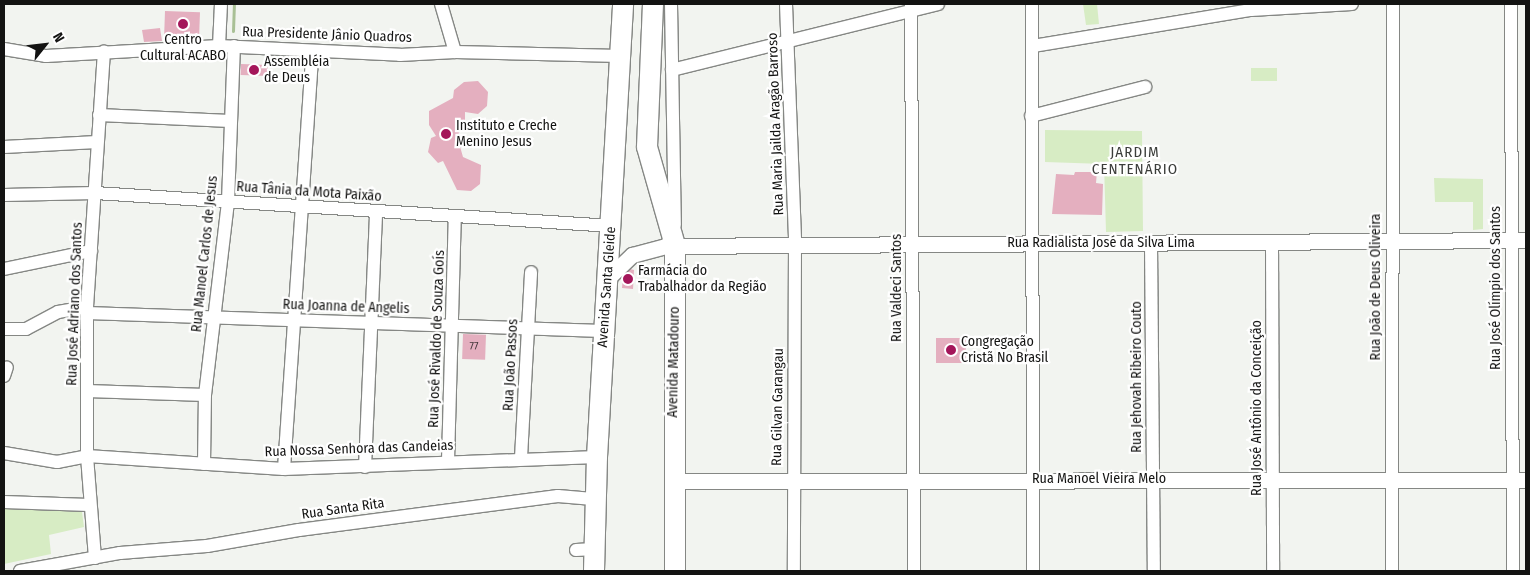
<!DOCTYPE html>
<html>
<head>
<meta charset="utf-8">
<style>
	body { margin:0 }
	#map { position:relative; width:1530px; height:575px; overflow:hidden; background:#f2f4f0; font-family:"Fira Sans Condensed",sans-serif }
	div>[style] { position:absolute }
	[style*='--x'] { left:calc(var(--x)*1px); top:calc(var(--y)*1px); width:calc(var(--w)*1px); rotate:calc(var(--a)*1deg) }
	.green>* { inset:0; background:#d7ecc4; transform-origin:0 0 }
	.stream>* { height:3px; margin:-1.5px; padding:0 1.5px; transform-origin:1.5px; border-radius:1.5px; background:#a9c095 }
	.building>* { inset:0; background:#e4afbf; transform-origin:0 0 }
	.roads { filter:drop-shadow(1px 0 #858784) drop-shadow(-1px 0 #858784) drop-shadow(0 1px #858784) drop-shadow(0 -1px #858784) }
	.minor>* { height:12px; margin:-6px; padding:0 6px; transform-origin:6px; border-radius:6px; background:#fff }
	.tertiary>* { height:15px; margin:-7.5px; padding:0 7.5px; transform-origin:7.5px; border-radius:7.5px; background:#fff }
	.primary>* { height:20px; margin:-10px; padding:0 10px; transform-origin:10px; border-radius:10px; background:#fff }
	.dots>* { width:14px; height:14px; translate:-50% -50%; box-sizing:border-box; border:2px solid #fff; border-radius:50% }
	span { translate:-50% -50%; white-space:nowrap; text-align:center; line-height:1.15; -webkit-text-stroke:4.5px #fff; paint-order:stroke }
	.number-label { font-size:11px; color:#473a3d }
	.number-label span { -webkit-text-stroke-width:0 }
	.street-label { font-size:14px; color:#131312 }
	.poi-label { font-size:14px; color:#131312 }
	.left { translate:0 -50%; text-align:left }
	.neighbourhood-label { font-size:15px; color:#3b3d3a; letter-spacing:1px }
	.frame { position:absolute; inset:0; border:5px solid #131312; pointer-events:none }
	.north { position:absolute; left:20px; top:20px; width:50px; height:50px; -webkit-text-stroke:4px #fff; paint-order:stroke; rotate:61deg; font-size:14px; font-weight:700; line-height:20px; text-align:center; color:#131312 }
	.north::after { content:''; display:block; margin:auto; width:18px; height:22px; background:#131312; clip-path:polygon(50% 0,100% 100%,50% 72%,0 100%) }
</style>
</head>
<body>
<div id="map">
	<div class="green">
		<i style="clip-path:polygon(1083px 4px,1097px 4px,1099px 24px,1086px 25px)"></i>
		<i style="left:1251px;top:68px;width:26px;height:13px"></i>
		<i style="clip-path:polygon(1045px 130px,1142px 131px,1143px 231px,1106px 232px,1104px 164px,1045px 162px)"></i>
		<i style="clip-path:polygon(1434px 178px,1483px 179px,1483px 229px,1473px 230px,1473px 202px,1435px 202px)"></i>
		<i style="clip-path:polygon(4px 508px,82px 512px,84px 527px,49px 535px,51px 554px,4px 564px)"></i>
	</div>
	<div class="stream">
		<i style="--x:233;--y:31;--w:27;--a:-88"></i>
	</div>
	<div class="building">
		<i style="left:165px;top:11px;width:35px;height:24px;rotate:2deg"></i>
		<i style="clip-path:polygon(160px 28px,162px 41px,144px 42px,142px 30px)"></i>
		<i style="left:241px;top:64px;width:27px;height:11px;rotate:2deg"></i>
		<i style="clip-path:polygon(478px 81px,488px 92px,487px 106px,478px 114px,465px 112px,465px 124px,457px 136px,463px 157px,481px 165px,480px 184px,471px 191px,457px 190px,443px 161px,438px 163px,428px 152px,431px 138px,436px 136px,429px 125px,429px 111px,453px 98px,454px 90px,464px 82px)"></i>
		<i style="clip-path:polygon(1075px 172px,1097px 172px,1096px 183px,1103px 184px,1102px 215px,1052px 214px,1056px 174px,1074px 175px)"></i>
		<i style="clip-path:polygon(630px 269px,634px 270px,633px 289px,622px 288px,623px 277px)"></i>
		<i style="left:463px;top:334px;width:23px;height:25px;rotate:2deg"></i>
		<i style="left:936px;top:338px;width:30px;height:25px"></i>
	</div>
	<div class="roads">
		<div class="minor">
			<i style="--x:441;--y:4;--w:50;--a:73.7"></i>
			<i style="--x:671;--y:4;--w:221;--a:89"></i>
			<i style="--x:786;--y:4;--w:239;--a:87.8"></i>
			<i style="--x:795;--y:243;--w:328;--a:90.2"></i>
			<i style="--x:911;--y:4;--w:567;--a:89.7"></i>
			<i style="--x:1032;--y:4;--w:567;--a:89.9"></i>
			<i style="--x:1511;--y:4;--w:567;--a:89.8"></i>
			<i style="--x:219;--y:46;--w:42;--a:-87.3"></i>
			<i style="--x:1033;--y:46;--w:221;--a:-9.4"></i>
			<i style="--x:1251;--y:10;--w:101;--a:-3.4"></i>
			<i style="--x:4;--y:49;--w:43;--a:9.5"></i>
			<i style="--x:46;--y:56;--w:173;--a:-3.3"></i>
			<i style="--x:219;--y:46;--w:181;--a:2.8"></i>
			<i style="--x:400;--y:55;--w:55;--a:-3.1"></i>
			<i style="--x:455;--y:52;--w:165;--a:1.4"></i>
			<i style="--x:672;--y:70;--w:274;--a:-13.9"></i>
			<i style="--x:99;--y:115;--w:131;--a:2.6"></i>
			<i style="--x:1031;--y:116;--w:118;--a:-14.3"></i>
			<i style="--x:4;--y:147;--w:93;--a:-3.1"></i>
			<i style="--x:4;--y:195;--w:91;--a:-1.3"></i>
			<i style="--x:95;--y:193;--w:518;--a:3.65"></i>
			<i style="--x:1151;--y:243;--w:328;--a:89.5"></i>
			<i style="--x:1272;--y:244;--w:327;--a:89.8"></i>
			<i style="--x:4;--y:269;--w:89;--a:-11.7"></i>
			<i style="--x:87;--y:313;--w:516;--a:2"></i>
			<i style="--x:4;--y:329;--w:22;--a:0"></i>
			<i style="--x:26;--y:329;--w:36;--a:-28"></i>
			<i style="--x:58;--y:312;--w:29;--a:-10"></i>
			<i style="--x:4;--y:376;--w:9;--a:-72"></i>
			<i style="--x:87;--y:391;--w:118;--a:1.9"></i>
			<i style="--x:4;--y:453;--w:54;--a:9.6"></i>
			<i style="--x:57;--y:462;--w:31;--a:-11"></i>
			<i style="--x:87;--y:456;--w:197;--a:3.8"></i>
			<i style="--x:284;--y:469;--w:313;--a:-2.2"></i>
			<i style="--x:521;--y:458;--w:186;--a:-86.9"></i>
			<i style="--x:448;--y:461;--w:244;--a:-88.4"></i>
			<i style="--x:204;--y:464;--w:69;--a:-89.2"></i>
			<i style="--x:205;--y:395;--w:195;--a:-83.2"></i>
			<i style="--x:228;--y:201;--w:155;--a:-87.8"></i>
			<i style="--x:365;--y:467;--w:255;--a:-87.5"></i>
			<i style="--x:284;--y:469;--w:417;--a:-86.1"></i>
			<i style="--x:4;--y:502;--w:85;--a:2"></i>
			<i style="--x:576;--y:550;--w:18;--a:-3"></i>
			<i style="--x:95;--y:558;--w:102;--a:-94.5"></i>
			<i style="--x:87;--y:456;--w:149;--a:-90"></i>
			<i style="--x:87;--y:307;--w:256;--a:-86.2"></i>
			<i style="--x:20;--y:571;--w:102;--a:-10.2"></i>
			<i style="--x:120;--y:553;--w:87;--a:-4.6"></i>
			<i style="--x:207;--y:546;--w:93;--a:-9.9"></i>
			<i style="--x:299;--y:530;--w:261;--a:-7.5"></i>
			<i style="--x:558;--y:496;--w:38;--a:5"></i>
			<i style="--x:1392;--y:571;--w:567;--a:-89.9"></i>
		</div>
		<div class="tertiary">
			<i style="--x:609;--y:277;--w:32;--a:-44"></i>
			<i style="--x:632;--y:255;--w:34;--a:-15"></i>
			<i style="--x:665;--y:246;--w:861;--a:-0.4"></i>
			<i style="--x:672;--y:481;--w:854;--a:-0.07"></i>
		</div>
		<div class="primary">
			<i style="--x:653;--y:4;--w:143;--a:92.4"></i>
			<i style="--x:647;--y:147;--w:102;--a:74.1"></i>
			<i style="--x:675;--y:245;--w:326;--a:90"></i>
			<i style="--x:594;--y:571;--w:114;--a:-88.5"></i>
			<i style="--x:597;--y:457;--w:454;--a:-86.7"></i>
		</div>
	</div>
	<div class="dots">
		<i style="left:183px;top:24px;background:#a4165a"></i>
		<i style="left:254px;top:70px;background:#a4165a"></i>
		<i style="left:446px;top:134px;background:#a4165a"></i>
		<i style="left:628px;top:279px;background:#a4165a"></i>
		<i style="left:951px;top:350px;background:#a4165a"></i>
	</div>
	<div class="number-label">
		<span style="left:474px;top:347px">77</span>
	</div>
	<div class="street-label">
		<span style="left:327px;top:35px;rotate:2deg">Rua Presidente Jânio Quadros</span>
		<span style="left:776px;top:124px;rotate:-92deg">Rua Maria Jailda Aragão Barroso</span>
		<span style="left:309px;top:192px;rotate:4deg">Rua Tânia da Mota Paixão</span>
		<span style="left:1101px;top:243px">Rua Radialista José da Silva Lima</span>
		<span style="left:205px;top:254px;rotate:-84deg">Rua Manoel Carlos de Jesus</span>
		<span style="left:607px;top:287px;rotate:-86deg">Avenida Santa Gleide</span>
		<span style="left:1376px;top:287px;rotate:-90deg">Rua João de Deus Oliveira</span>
		<span style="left:897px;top:288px;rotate:-90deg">Rua Valdeci Santos</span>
		<span style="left:1496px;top:288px;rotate:-90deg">Rua José Olímpio dos Santos</span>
		<span style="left:75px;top:304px;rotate:-88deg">Rua José Adriano dos Santos</span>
		<span style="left:346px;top:307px;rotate:2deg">Rua Joanna de Angelis</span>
		<span style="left:437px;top:339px;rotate:-88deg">Rua José Rivaldo de Souza Goís</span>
		<span style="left:674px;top:362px;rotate:-89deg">Avenida Matadouro</span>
		<span style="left:511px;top:365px;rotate:-87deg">Rua João Passos</span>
		<span style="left:1137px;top:377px;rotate:-90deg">Rua Jehovah Ribeiro Couto</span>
		<span style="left:778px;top:407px;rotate:-89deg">Rua Gilvan Garangau</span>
		<span style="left:1257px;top:408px;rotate:-90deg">Rua José Antônio da Conceição</span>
		<span style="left:359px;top:449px;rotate:-2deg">Rua Nossa Senhora das Candeias</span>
		<span style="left:1099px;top:479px">Rua Manoel Vieira Melo</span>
		<span style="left:343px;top:509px;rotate:-8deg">Rua Santa Rita</span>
	</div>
	<div class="poi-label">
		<span style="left:183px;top:48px">Centro<br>Cultural ACABO</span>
		<span class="left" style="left:264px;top:70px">Assembléia<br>de Deus</span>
		<span class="left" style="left:456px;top:134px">Instituto e Creche<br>Menino Jesus</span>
		<span class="left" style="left:638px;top:279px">Farmácia do<br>Trabalhador da Região</span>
		<span class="left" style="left:961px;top:350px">Congregação<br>Cristã No Brasil</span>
	</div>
	<div class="neighbourhood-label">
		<span style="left:1135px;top:161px">JARDIM<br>CENTENÁRIO</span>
	</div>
	<div class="frame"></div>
	<div class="north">N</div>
</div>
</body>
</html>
